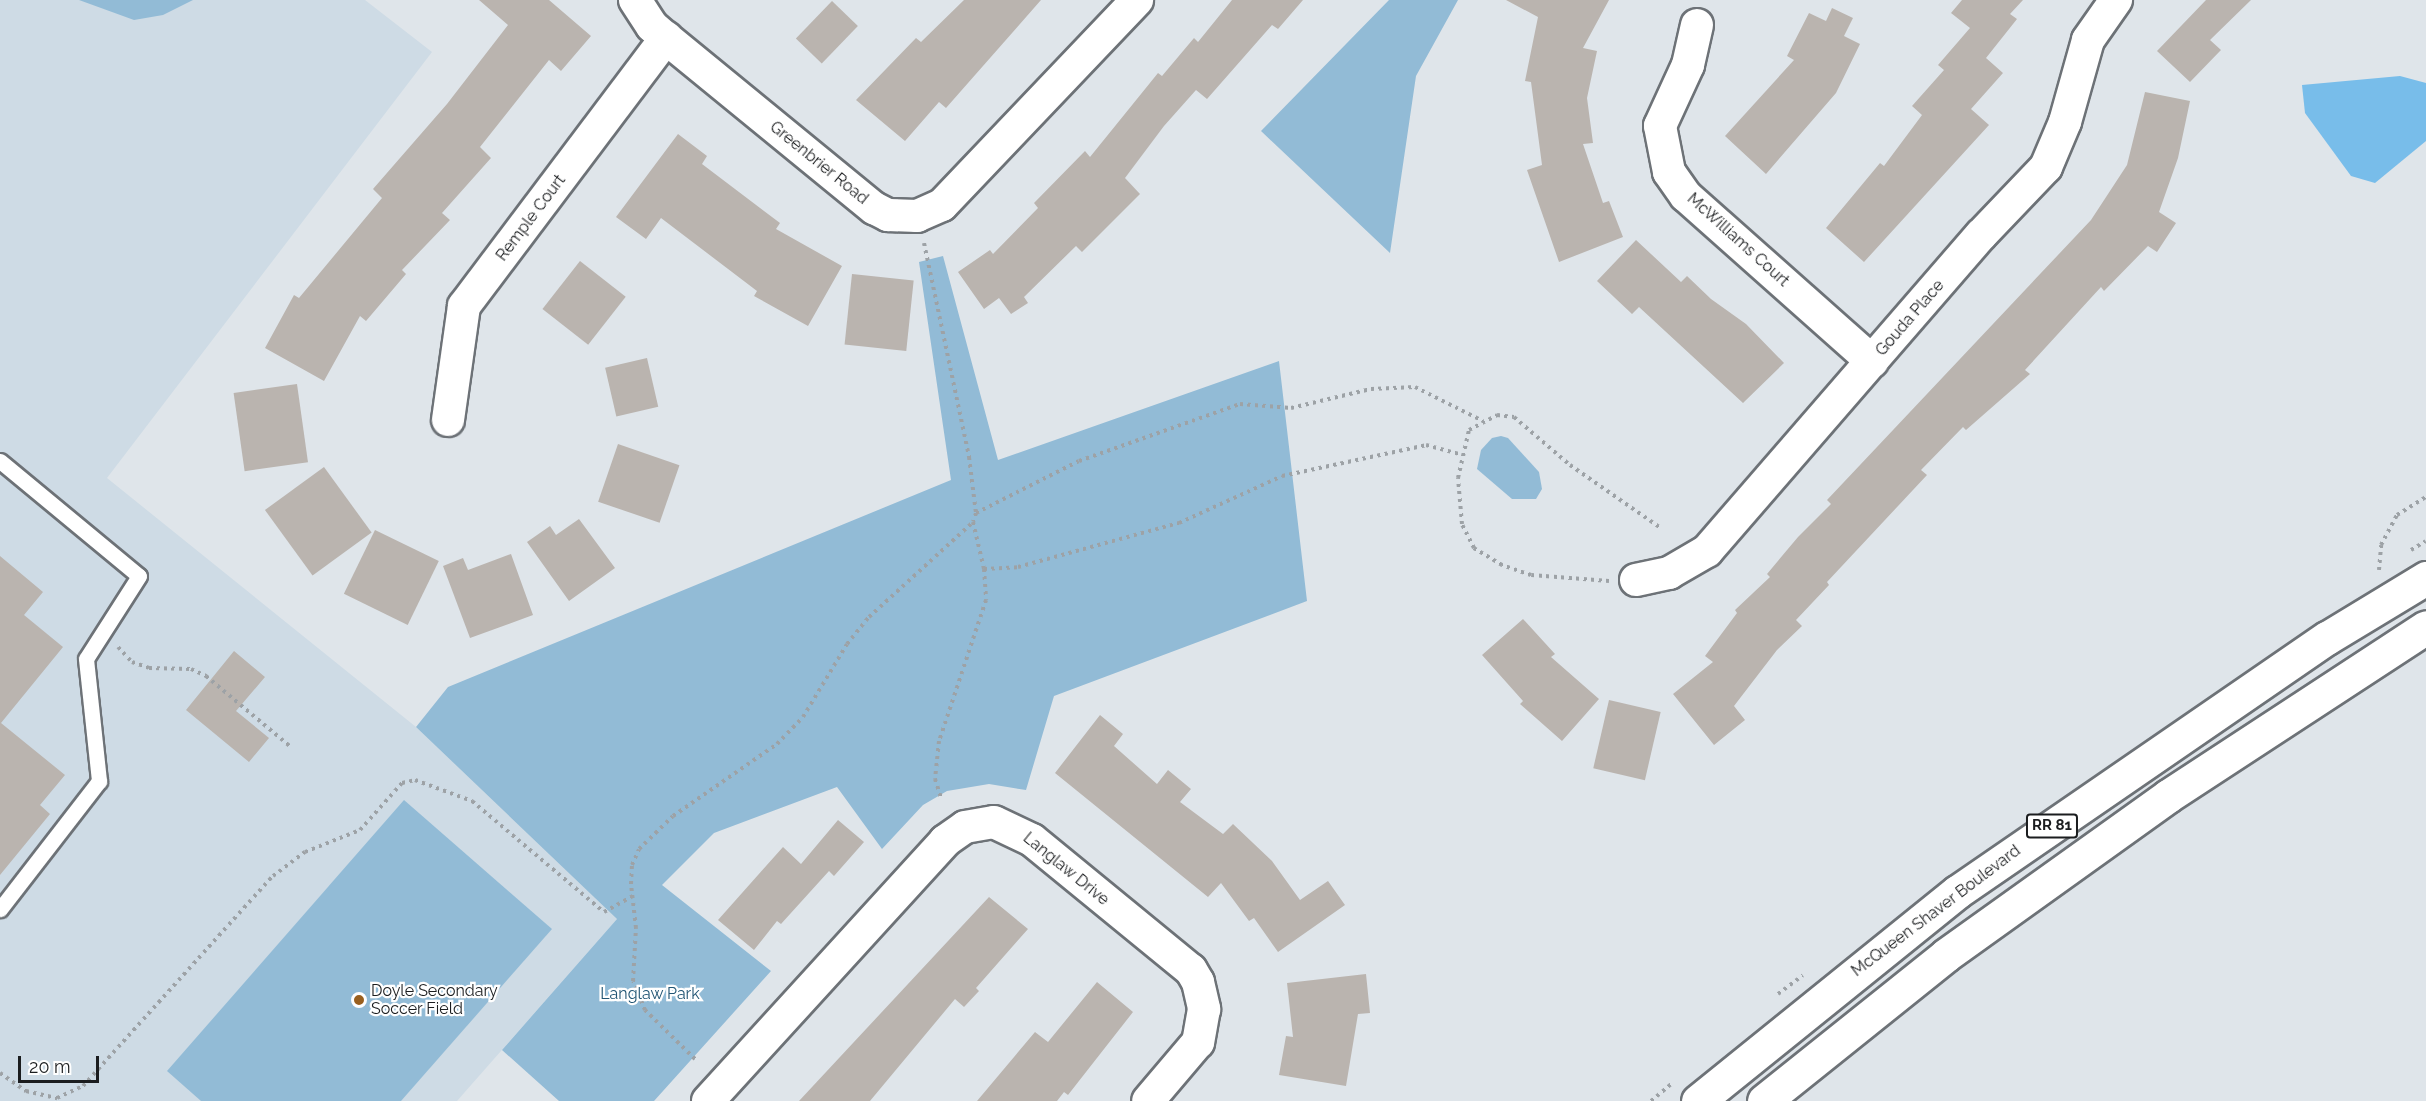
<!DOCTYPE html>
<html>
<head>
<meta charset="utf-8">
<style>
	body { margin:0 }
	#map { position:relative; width:2426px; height:1101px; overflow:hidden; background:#dfe5ea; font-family:Raleway,sans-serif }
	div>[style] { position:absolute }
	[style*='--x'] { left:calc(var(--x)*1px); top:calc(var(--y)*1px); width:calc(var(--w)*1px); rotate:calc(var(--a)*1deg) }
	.built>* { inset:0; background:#cedbe5 }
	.green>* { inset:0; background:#92bbd6 }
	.water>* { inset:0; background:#78bdea }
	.building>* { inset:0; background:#bab4af; transform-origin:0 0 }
	.path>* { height:4px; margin-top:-2px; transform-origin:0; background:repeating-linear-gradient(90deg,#9da2a6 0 3px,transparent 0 7.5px) }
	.roads { filter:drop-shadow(2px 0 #6d7277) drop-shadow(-2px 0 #6d7277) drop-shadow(0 2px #6d7277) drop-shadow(0 -2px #6d7277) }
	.service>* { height:15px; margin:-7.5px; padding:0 7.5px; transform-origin:7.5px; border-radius:7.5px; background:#fff }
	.minor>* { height:32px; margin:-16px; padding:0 16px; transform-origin:16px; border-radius:16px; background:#fff }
	.primary>* { height:33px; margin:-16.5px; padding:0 16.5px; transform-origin:16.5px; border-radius:16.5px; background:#fff }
	.dots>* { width:16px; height:16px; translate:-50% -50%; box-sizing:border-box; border:3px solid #fff; border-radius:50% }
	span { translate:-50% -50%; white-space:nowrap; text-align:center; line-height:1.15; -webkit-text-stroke:4.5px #fff; paint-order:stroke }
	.shield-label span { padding:2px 4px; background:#fff; border:2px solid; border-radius:4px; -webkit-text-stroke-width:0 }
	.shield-label { font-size:15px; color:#1b1d1f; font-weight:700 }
	.street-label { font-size:16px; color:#1b1d1f }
	.poi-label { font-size:16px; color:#1b1d1f }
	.left { translate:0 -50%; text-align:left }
	.park-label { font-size:16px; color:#215574 }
	.scale { position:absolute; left:18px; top:1056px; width:81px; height:27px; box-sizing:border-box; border:3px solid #1b1d1f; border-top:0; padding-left:8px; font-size:18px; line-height:21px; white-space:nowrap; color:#1b1d1f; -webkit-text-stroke:4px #fff; paint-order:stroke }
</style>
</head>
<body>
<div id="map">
	<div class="built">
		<i style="clip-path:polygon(0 0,365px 0,432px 52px,107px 478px,416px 727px,617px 919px,457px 1101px,0 1101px)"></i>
	</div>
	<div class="green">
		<i style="clip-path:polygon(79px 0,193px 0,163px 15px,134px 20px)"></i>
		<i style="clip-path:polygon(1389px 0,1458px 0,1416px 76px,1390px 253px,1261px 131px)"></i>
		<i style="clip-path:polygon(943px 256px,998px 460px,1279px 361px,1307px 601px,1054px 696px,1026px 790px,989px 784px,947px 791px,923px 805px,882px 849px,837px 787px,714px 833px,662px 885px,771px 971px,654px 1101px,559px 1101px,502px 1050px,617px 919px,416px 727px,448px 687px,951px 480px,919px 262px)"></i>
		<i style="clip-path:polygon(1501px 436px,1508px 438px,1539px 472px,1542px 489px,1536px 499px,1512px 499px,1477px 469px,1481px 450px,1492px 438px)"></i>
		<i style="clip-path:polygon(404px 800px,552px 929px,401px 1101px,201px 1101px,167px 1071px)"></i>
	</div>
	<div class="water">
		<i style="clip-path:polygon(2400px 76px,2426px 83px,2426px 141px,2375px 183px,2351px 176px,2305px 113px,2302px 85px)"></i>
	</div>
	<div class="building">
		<i style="clip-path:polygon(479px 0,549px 0,591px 36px,561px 71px,549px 60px,480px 147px,491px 158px,442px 213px,450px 220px,402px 270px,406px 274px,366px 321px,360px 316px,324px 381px,265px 348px,294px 295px,299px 298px,382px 198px,373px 189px,447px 104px,508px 25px)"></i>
		<i style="clip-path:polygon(964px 0,1041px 0,946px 108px,939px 102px,905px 141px,856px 100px,916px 38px,921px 42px)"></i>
		<i style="clip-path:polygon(1232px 0,1303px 0,1278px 29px,1272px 25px,1207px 99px,1196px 90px,1164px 126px,1125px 178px,1140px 194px,1082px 252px,1076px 246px,1024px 297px,1028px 303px,1011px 314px,999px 298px,984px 309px,958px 272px,990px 250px,993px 254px,1038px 208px,1034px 203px,1085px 151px,1090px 157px,1158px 73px,1162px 76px,1194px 38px,1198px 42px)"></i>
		<i style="clip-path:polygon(1506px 0,1609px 0,1583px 48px,1597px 51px,1587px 98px,1593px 143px,1583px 144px,1603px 203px,1609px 201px,1623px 237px,1559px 262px,1527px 170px,1542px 165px,1531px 82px,1525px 81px,1538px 17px)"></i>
		<i style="clip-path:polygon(1962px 0,2023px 0,2010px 14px,2017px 19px,1986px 58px,2003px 73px,1971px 109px,1989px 125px,1864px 262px,1826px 228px,1880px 163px,1884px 166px,1922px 115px,1912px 106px,1944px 70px,1938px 65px,1970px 28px,1951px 13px)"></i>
		<i style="clip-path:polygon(2206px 0,2251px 0,2210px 40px,2221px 50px,2190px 82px,2157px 51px)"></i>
		<i style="left:832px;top:1px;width:36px;height:52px;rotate:44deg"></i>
		<i style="clip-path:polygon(1832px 8px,1853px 18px,1844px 36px,1860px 44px,1836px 93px,1766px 174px,1725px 136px,1794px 60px,1787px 56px,1809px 13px,1826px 21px)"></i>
		<i style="clip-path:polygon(2145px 92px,2190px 101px,2178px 158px,2159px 212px,2176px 223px,2157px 252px,2148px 246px,2104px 291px,2101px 287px,2025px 370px,2030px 374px,1966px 430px,1963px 427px,1921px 470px,1927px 475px,1827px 582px,1829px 585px,1796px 620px,1802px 626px,1777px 650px,1734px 706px,1745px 720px,1714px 745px,1673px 694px,1713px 662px,1705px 656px,1737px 613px,1735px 610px,1770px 577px,1767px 574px,1798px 537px,1831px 504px,1827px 500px,2091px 220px,2127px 165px)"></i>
		<i style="clip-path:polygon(678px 134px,707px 156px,702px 164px,780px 223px,776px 229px,842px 266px,808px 326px,754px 296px,757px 291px,661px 218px,646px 239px,616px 217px)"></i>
		<i style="clip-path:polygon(1636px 240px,1681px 282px,1687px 276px,1711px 299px,1746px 324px,1784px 363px,1743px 403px,1639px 307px,1632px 314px,1597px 281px)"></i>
		<i style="left:580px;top:261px;width:58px;height:61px;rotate:38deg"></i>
		<i style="left:852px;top:274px;width:62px;height:71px;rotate:6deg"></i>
		<i style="left:647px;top:358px;width:50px;height:43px;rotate:77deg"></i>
		<i style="left:297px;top:384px;width:79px;height:64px;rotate:82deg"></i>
		<i style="left:618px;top:444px;width:65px;height:61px;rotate:19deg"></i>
		<i style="left:324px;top:467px;width:81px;height:73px;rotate:54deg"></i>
		<i style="clip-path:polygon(579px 519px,615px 568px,569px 601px,527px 542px,550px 526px,556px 535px)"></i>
		<i style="left:375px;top:530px;width:71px;height:71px;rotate:26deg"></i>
		<i style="clip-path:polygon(511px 554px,533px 615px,470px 638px,443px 566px,463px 558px,468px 570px)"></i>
		<i style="clip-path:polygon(0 556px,43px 592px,24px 615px,63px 647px,1px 723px,65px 775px,40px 805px,50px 814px,0 875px)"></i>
		<i style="clip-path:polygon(1523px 619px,1555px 654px,1551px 657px,1599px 699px,1562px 741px,1520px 704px,1523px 701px,1482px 655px)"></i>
		<i style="clip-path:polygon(234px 651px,265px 677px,236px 711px,269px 738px,249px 762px,186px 710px)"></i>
		<i style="left:1609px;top:700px;width:53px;height:70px;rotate:13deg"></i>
		<i style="clip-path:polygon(1100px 715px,1123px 734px,1114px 746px,1157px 784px,1168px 770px,1191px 789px,1180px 802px,1223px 834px,1233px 824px,1272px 861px,1300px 900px,1328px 881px,1345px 905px,1278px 952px,1254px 918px,1249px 921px,1221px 883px,1208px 897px,1055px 773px)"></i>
		<i style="clip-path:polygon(838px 820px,864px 842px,834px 876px,829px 871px,781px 924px,777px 921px,754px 950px,718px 920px,783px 847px,801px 864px)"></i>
		<i style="clip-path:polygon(989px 897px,1028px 929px,976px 988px,979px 991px,964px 1007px,955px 999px,870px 1101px,799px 1101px)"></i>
		<i style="clip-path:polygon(1366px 974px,1370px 1013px,1358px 1014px,1346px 1086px,1279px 1075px,1286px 1036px,1293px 1037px,1287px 983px)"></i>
		<i style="clip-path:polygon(1097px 982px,1133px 1012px,1068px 1095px,1064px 1092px,1057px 1101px,977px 1101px,1035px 1032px,1048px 1042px)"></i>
	</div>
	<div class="path">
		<i style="--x:924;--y:243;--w:219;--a:78.1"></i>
		<i style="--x:969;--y:457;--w:56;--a:82.9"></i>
		<i style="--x:976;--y:513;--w:9;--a:108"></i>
		<i style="--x:973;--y:522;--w:48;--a:76.8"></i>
		<i style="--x:984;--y:569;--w:31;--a:86"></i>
		<i style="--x:986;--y:600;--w:149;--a:108.4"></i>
		<i style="--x:939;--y:741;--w:38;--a:96"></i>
		<i style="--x:935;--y:779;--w:19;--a:72"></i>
		<i style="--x:976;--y:513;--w:115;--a:-26.8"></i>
		<i style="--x:1079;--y:461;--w:171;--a:-19.5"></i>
		<i style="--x:1240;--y:404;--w:51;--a:4.5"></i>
		<i style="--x:1291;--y:408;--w:82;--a:-13.4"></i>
		<i style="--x:1371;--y:389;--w:44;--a:-2.6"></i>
		<i style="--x:1415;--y:387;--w:76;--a:26.6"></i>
		<i style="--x:2411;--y:550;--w:17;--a:-31"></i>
		<i style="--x:984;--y:569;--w:34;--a:-3"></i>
		<i style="--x:1018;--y:567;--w:167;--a:-15.3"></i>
		<i style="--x:1179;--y:523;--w:113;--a:-24.5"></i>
		<i style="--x:1282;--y:476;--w:147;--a:-12.1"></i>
		<i style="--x:1426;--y:445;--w:35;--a:15"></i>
		<i style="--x:2379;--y:570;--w:25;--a:-85"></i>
		<i style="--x:2381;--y:545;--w:34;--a:-62"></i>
		<i style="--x:2397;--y:515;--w:34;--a:-32"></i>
		<i style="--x:1609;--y:581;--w:78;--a:-175.6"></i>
		<i style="--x:1531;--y:575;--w:31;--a:-161"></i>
		<i style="--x:1502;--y:565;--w:33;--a:-149"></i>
		<i style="--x:1474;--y:548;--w:27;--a:-117"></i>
		<i style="--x:1462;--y:524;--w:46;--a:-95"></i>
		<i style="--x:1458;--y:478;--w:49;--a:-77.1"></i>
		<i style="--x:1469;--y:430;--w:32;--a:-28"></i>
		<i style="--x:1497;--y:415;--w:17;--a:7"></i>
		<i style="--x:1514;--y:417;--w:74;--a:40.6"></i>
		<i style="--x:1570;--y:465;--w:112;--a:34.8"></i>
		<i style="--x:118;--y:647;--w:21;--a:47"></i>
		<i style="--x:132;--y:662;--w:18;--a:19"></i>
		<i style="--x:149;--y:668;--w:42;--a:1.4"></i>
		<i style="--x:191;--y:669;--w:17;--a:25"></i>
		<i style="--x:206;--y:676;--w:111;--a:39.9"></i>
		<i style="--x:1778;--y:994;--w:31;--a:-37"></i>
		<i style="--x:695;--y:1059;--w:70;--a:-135.6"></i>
		<i style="--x:645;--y:1010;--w:31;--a:-112"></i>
		<i style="--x:633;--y:981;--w:53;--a:-86.8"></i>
		<i style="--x:636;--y:928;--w:44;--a:-96.5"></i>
		<i style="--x:631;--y:884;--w:19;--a:-87"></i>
		<i style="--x:632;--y:865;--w:17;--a:-66"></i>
		<i style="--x:639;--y:849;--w:47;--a:-44.1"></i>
		<i style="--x:673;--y:816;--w:126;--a:-34.7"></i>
		<i style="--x:777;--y:744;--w:37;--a:-46"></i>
		<i style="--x:803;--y:717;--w:85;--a:-58.9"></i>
		<i style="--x:847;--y:644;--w:35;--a:-51"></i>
		<i style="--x:869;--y:617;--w:141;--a:-42.4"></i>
		<i style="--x:0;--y:1073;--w:32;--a:35"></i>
		<i style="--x:26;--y:1091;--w:32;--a:13"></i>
		<i style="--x:57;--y:1098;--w:29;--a:-25"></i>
		<i style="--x:83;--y:1086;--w:283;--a:-47.9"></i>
		<i style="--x:273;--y:876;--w:40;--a:-37"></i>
		<i style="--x:305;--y:852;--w:59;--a:-21.8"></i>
		<i style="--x:360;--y:830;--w:63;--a:-48.2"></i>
		<i style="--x:402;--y:783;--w:13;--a:-13"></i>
		<i style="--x:415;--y:780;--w:61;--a:20.2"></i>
		<i style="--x:472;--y:801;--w:172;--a:40.1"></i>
		<i style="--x:604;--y:912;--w:33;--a:-29"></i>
		<i style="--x:1651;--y:1101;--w:26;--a:-40"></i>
	</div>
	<div class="roads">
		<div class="service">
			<i style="--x:0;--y:461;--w:180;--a:39.6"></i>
			<i style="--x:139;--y:576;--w:98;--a:122.6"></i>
			<i style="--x:86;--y:659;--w:123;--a:83.9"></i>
			<i style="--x:99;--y:781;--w:162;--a:127.7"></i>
		</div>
		<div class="minor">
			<i style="--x:635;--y:0;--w:31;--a:57"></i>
			<i style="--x:652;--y:26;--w:18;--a:41"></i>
			<i style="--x:666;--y:38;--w:269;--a:39.3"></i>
			<i style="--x:874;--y:208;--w:16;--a:27"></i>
			<i style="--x:888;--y:215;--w:29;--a:2"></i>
			<i style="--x:917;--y:216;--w:27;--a:-24"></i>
			<i style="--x:942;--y:205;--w:283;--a:-46.4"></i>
			<i style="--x:1697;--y:25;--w:41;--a:102.7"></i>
			<i style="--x:1688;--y:65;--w:67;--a:114.7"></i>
			<i style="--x:1660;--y:126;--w:47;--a:78.9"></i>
			<i style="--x:1669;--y:172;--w:29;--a:55"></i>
			<i style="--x:1686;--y:196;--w:249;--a:41.6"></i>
			<i style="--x:448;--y:420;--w:115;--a:-82"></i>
			<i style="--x:464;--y:306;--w:336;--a:-53"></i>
			<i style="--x:1636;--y:580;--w:34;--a:-12"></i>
			<i style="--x:1669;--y:573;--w:44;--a:-30.1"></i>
			<i style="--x:1707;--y:551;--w:418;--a:-49.1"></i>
			<i style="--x:1981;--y:235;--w:94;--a:-46.3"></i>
			<i style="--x:2046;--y:167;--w:49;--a:-67.1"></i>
			<i style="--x:2065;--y:122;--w:85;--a:-74.3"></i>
			<i style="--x:2088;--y:40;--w:49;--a:-55"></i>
			<i style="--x:708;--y:1101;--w:352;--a:-47.6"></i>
			<i style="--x:945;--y:841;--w:24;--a:-35"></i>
			<i style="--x:965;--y:827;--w:29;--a:-10"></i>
			<i style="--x:994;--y:822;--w:42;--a:25.3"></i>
			<i style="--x:1032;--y:840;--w:205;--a:39.3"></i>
			<i style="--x:1191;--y:970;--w:14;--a:60"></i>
			<i style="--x:1198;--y:982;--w:28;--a:77"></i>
			<i style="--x:1204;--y:1009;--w:34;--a:100"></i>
			<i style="--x:1198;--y:1042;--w:77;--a:130.3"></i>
		</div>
		<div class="primary">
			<i style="--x:1698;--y:1101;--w:333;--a:-38.9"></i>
			<i style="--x:1957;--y:892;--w:449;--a:-34.5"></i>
			<i style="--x:2327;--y:638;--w:116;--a:-31.2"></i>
			<i style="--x:1764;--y:1101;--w:233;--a:-38.7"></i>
			<i style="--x:1946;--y:955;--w:273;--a:-35.6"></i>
			<i style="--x:2168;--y:796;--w:308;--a:-33.2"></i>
		</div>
	</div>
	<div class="dots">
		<i style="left:359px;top:1000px;background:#995f1e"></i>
	</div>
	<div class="shield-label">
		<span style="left:2052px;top:826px">RR 81</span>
	</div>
	<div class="street-label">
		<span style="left:819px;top:163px;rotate:39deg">Greenbrier Road</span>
		<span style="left:531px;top:218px;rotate:-53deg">Remple Court</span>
		<span style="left:1738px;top:240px;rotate:42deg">McWilliams Court</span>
		<span style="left:1910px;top:318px;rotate:-49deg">Gouda Place</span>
		<span style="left:1066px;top:869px;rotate:39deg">Langlaw Drive</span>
		<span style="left:1936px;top:911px;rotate:-37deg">McQueen Shaver Boulevard</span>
	</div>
	<div class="poi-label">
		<span class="left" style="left:371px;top:1000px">Doyle Secondary<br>Soccer Field</span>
	</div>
	<div class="park-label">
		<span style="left:650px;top:994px">Langlaw Park</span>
	</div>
	<div class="scale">20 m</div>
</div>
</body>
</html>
